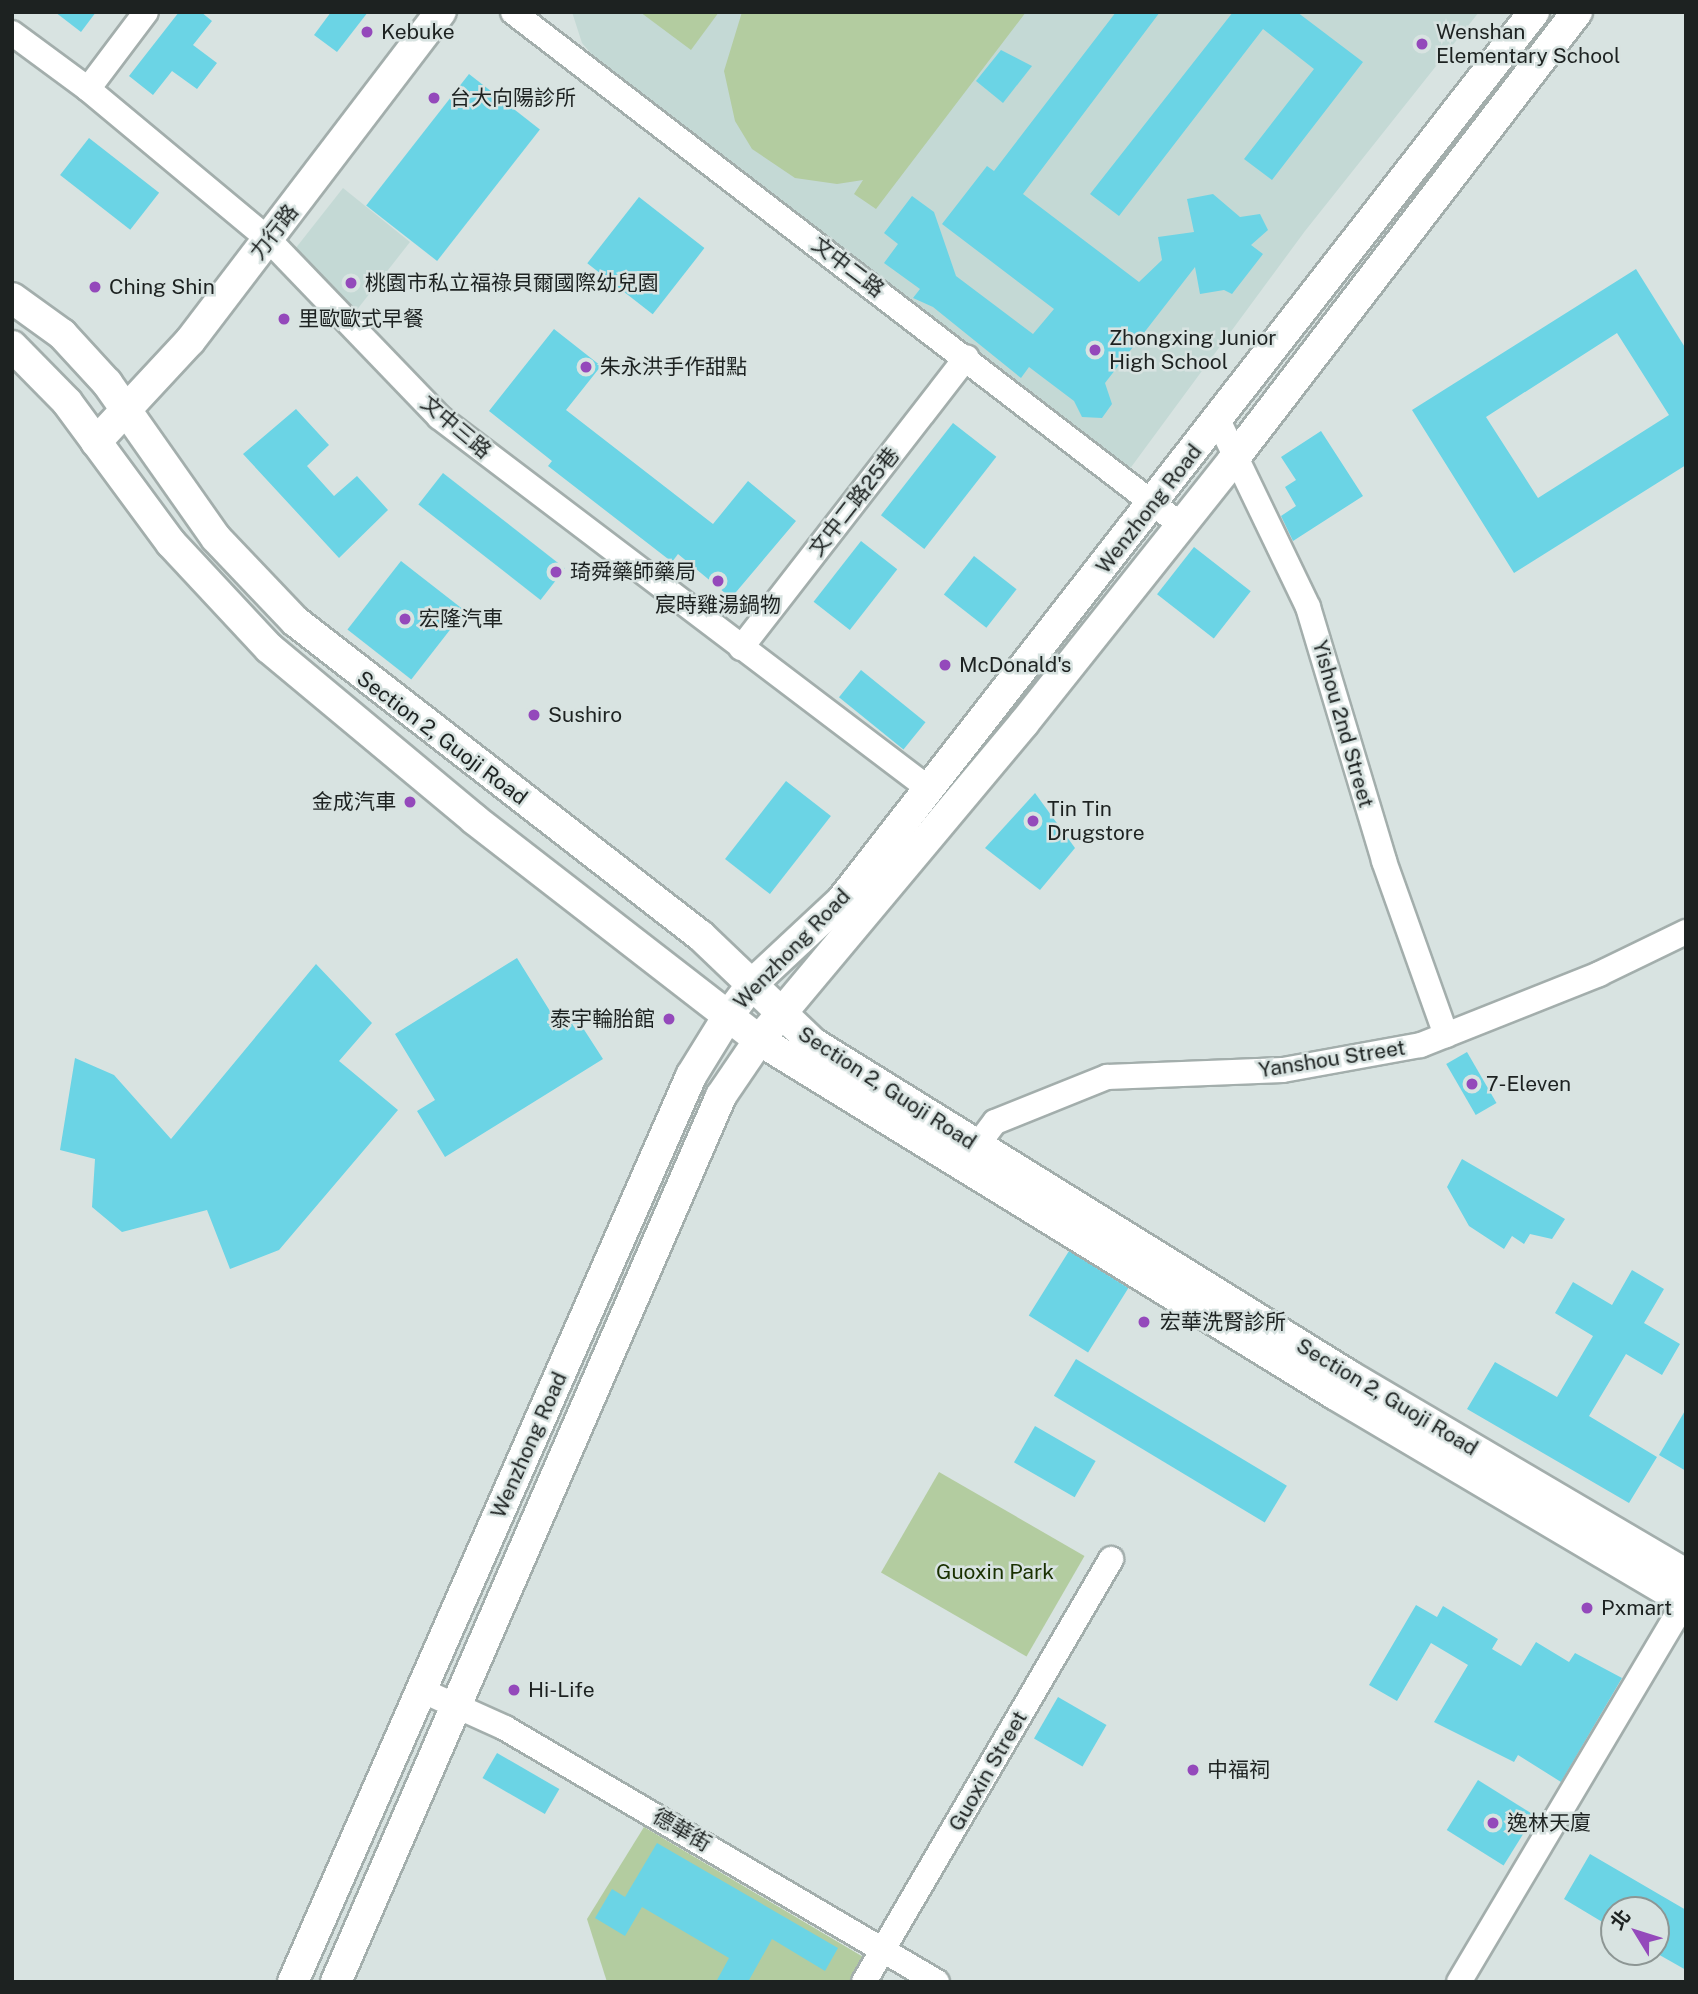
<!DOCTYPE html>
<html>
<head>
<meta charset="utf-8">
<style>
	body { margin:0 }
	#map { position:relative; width:1698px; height:1994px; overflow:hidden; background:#d8e3e1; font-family:"Public Sans","Noto Sans TC",sans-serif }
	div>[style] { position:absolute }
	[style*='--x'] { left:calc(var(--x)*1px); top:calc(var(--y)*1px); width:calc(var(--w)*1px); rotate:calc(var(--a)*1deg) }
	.built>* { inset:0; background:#c4d9d5 }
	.green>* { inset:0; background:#b3cca0; transform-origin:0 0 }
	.building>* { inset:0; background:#6bd4e5; transform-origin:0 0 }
	.roads { filter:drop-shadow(2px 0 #a3aeac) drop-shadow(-2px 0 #a3aeac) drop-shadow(0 2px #a3aeac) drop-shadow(0 -2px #a3aeac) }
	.minor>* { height:24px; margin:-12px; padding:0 12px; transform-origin:12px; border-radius:12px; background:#fff }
	.tertiary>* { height:30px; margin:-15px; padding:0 15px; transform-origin:15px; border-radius:15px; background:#fff }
	.dots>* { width:19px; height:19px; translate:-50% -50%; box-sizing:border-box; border:4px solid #d8e3e1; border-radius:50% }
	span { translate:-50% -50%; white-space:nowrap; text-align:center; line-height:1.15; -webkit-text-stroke:5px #d8e3e1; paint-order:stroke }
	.poi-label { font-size:21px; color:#1d2221 }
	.left { translate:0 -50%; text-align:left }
	.right { translate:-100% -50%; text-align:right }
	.street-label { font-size:21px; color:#1d2221 }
	.park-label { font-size:21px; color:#193000 }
	.frame { position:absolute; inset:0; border:14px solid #1d2221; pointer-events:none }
	.north { position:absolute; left:1600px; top:1896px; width:70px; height:70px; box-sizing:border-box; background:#d8e3e1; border:2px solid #8d9694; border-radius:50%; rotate:308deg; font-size:19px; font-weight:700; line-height:28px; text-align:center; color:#1d2221 }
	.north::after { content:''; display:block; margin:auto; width:24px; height:32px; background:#9449bb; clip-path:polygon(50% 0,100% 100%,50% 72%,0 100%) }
</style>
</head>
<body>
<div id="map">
	<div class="built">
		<i style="clip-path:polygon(572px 12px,1479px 12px,1305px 231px,1129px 470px,601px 65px,582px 43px)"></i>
		<i style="clip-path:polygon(343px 188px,410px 242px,352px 316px,295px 249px)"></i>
	</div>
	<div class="green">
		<i style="clip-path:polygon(640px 12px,719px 12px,691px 50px)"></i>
		<i style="clip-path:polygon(742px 12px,1026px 12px,876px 209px,854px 194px,863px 180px,837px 184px,795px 178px,752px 149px,735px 121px,724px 71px)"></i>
		<i style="left:939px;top:1472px;width:168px;height:116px;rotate:30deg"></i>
		<i style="clip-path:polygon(644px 1827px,865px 1958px,851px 1982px,607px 1982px,587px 1919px)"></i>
	</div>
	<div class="building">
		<i style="clip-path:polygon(55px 12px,96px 12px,81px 32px)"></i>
		<i style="clip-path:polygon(179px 12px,201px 12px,212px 21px,193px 45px,217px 63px,197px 89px,172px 71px,153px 95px,129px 76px)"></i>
		<i style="clip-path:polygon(331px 12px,368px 12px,337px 52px,314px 35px)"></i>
		<i style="clip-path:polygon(1116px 12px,1160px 12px,1023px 194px,1139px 282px,1162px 260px,1158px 237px,1194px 232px,1187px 199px,1213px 194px,1240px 217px,1260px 214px,1268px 230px,1251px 245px,1263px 254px,1232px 294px,1224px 290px,1200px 294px,1195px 267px,1105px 383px,1112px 404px,1102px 418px,1082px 417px,1074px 401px,1029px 367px,1021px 378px,933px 307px,913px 298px,920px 289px,884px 263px,898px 244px,884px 233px,912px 196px,934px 212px,956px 276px,1033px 334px,1054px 309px,942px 224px,987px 166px,994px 171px)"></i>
		<i style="clip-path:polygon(1233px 12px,1297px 12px,1363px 62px,1272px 180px,1244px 159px,1314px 69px,1263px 29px,1119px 216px,1090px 194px)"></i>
		<i style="clip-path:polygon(1001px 50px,1032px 66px,1003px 103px,976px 81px)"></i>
		<i style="left:469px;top:74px;width:90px;height:167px;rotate:38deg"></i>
		<i style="left:89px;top:138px;width:89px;height:47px;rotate:38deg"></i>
		<i style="left:639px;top:197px;width:83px;height:84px;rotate:38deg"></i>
		<i style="clip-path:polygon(evenodd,1636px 269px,1686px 349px,1686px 465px,1514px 573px,1412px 410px,1636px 269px,1617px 333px,1669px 415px,1538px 498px,1486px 417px,1617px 333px)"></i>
		<i style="clip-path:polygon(554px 329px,601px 366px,566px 410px,713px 524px,748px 481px,796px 521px,731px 598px,678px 554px,672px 562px,548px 466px,552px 461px,489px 411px)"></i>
		<i style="clip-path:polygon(296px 409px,329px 445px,307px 466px,334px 496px,357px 476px,388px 510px,339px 558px,243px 454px)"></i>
		<i style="left:953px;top:423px;width:55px;height:117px;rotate:38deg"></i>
		<i style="clip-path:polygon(1321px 431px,1363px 496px,1293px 541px,1281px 516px,1296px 506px,1285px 487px,1296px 480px,1281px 457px)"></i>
		<i style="left:443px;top:473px;width:155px;height:40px;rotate:38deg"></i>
		<i style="left:861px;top:541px;width:46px;height:77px;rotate:38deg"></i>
		<i style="left:1194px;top:547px;width:72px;height:60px;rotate:38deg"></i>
		<i style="left:974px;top:556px;width:54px;height:49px;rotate:38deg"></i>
		<i style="left:401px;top:561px;width:81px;height:87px;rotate:38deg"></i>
		<i style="left:861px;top:670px;width:83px;height:35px;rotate:39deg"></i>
		<i style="left:786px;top:781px;width:57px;height:99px;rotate:38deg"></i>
		<i style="clip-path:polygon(1035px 793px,1075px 848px,1040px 890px,985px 848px)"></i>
		<i style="clip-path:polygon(517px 958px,558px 1024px,574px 1014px,603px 1059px,445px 1157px,417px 1111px,435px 1100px,395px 1034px)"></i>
		<i style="clip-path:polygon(316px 964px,372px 1023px,339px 1061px,398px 1110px,279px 1250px,230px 1269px,207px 1210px,122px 1232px,92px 1207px,95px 1159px,60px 1150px,75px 1058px,114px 1075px,171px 1139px)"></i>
		<i style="left:1467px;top:1052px;width:59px;height:24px;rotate:60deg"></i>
		<i style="clip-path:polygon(1462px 1159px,1565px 1219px,1552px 1239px,1530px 1234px,1524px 1244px,1512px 1236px,1504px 1249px,1469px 1226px,1447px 1187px)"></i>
		<i style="left:1069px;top:1251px;width:70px;height:76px;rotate:32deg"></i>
		<i style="clip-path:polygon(1632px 1270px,1664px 1289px,1644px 1323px,1680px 1344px,1662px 1375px,1626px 1354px,1589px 1416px,1657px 1457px,1629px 1503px,1467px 1409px,1495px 1362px,1557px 1397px,1593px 1336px,1555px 1313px,1573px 1282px,1612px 1305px)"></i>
		<i style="left:1076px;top:1359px;width:246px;height:43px;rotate:31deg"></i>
		<i style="clip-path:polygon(1686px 1409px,1686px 1471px,1659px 1455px)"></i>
		<i style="left:1035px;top:1426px;width:70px;height:42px;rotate:30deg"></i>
		<i style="clip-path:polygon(1416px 1605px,1437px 1617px,1443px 1606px,1498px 1639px,1492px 1649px,1521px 1666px,1536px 1642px,1569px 1662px,1575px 1653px,1622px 1678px,1561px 1782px,1518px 1755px,1514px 1762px,1434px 1722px,1468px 1665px,1431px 1643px,1397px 1701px,1369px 1685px)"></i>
		<i style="left:1058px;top:1697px;width:56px;height:48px;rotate:30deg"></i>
		<i style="left:497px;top:1753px;width:72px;height:29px;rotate:30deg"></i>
		<i style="left:1478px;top:1780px;width:67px;height:59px;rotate:32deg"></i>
		<i style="clip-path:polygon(657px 1843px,838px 1948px,825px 1971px,772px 1939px,748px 1982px,716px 1982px,729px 1958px,642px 1907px,625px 1936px,595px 1918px,612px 1889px,625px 1897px)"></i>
		<i style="clip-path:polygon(1590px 1854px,1686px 1910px,1686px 1970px,1656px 1953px,1656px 1910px,1614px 1910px,1614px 1929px,1564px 1899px)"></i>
	</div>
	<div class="roads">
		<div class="minor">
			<i style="--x:513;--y:12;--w:842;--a:37.52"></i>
			<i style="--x:12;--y:33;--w:94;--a:36.4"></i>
			<i style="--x:88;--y:89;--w:234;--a:39.8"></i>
			<i style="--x:268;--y:239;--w:247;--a:46.1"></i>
			<i style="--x:439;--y:417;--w:614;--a:37.19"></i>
			<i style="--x:88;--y:89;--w:96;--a:-53"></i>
			<i style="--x:1219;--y:422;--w:205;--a:64.3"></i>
			<i style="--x:1308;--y:607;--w:265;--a:73.3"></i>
			<i style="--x:1384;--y:861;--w:185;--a:70.4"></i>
			<i style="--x:741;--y:648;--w:368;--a:-52.2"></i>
			<i style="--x:976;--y:1147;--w:31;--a:-53"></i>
			<i style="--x:995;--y:1122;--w:121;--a:-21.9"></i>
			<i style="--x:1107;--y:1077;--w:176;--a:-2.3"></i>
			<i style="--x:1283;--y:1070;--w:140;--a:-10.3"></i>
			<i style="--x:1421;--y:1045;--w:192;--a:-21.7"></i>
			<i style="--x:1599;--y:974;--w:97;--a:-25.8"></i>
			<i style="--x:421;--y:1690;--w:92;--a:24.3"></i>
			<i style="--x:505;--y:1728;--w:501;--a:30.45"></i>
			<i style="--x:864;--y:1982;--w:490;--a:-59.7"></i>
			<i style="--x:1459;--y:1982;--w:444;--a:-59.3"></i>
		</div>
		<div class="tertiary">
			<i style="--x:12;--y:298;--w:62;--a:35.8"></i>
			<i style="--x:62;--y:334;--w:67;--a:47.4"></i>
			<i style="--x:107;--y:383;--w:189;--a:54.9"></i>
			<i style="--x:216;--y:538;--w:115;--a:46.4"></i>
			<i style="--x:295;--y:621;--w:514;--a:37.81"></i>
			<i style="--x:701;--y:936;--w:155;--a:43.7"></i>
			<i style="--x:813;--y:1043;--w:630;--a:31.82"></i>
			<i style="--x:1348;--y:1375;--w:392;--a:30.5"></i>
			<i style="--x:12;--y:346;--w:78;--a:45.5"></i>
			<i style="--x:67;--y:402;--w:175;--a:53.6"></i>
			<i style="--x:171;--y:543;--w:144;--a:47"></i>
			<i style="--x:269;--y:648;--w:267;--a:39.8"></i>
			<i style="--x:474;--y:819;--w:361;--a:37.8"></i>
			<i style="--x:759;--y:1040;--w:677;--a:31.6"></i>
			<i style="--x:1336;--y:1395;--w:407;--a:30.6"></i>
			<i style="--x:96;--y:442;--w:138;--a:-47.1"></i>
			<i style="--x:190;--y:341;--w:414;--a:-52.7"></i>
			<i style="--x:293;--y:1982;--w:990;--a:-66.28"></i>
			<i style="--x:691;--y:1076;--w:70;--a:-58.3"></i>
			<i style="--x:728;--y:1016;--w:39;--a:-53"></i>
			<i style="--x:751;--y:985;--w:125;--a:-43"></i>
			<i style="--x:842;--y:900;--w:1126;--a:-52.07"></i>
			<i style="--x:336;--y:1982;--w:966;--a:-66.51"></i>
			<i style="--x:721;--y:1096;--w:68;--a:-55.8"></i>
			<i style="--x:759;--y:1040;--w:413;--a:-50.1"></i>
			<i style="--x:1024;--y:723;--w:336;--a:-51.5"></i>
			<i style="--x:1233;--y:460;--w:565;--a:-52.48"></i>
		</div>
	</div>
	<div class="dots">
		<i style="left:367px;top:32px;background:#9449bb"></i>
		<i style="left:1422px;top:44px;background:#9449bb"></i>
		<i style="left:434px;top:98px;background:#9449bb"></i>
		<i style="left:351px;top:283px;background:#9449bb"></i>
		<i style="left:95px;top:287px;background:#9449bb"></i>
		<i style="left:284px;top:319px;background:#9449bb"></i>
		<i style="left:1095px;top:350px;background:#9449bb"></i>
		<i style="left:586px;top:367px;background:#9449bb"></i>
		<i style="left:556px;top:572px;background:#9449bb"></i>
		<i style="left:718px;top:581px;background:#9449bb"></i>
		<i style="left:405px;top:619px;background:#9449bb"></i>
		<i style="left:945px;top:665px;background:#9449bb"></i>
		<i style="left:534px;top:715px;background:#9449bb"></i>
		<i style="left:410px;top:802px;background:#9449bb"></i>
		<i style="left:1033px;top:821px;background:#9449bb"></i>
		<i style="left:669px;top:1019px;background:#9449bb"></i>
		<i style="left:1472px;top:1084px;background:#9449bb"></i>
		<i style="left:1144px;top:1322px;background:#9449bb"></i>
		<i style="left:1587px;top:1608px;background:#9449bb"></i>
		<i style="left:514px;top:1690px;background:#9449bb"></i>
		<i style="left:1193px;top:1770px;background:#9449bb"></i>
		<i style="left:1493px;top:1823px;background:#9449bb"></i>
	</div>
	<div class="poi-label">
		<span class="left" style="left:381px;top:32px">Kebuke</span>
		<span class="left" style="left:1436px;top:44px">Wenshan<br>Elementary School</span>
		<span class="left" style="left:450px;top:98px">台大向陽診所</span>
		<span class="left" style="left:365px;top:283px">桃園市私立福祿貝爾國際幼兒園</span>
		<span class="left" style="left:109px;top:287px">Ching Shin</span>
		<span class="left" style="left:298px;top:319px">里歐歐式早餐</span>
		<span class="left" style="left:1109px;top:350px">Zhongxing Junior<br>High School</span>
		<span class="left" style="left:600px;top:367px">朱永洪手作甜點</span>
		<span class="left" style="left:570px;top:572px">琦舜藥師藥局</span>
		<span style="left:718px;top:605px">宸時雞湯鍋物</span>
		<span class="left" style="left:419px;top:619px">宏隆汽車</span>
		<span class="left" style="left:959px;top:665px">McDonald's</span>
		<span class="left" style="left:548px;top:715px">Sushiro</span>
		<span class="right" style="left:396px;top:802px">金成汽車</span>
		<span class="left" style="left:1047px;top:821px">Tin Tin<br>Drugstore</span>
		<span class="right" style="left:655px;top:1019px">泰宇輪胎館</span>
		<span class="left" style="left:1486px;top:1084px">7-Eleven</span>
		<span class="left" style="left:1160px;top:1322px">宏華洗腎診所</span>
		<span class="left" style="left:1601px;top:1608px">Pxmart</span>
		<span class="left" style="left:528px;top:1690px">Hi-Life</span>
		<span class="left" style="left:1207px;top:1770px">中福祠</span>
		<span class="left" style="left:1507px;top:1823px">逸林天廈</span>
	</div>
	<div class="street-label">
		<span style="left:274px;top:232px;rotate:-52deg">力行路</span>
		<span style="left:848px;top:267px;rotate:37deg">文中二路</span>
		<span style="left:456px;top:427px;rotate:40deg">文中三路</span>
		<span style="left:854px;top:502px;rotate:-52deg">文中二路25巷</span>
		<span style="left:1149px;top:509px;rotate:-52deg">Wenzhong Road</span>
		<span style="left:1343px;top:724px;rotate:74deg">Yishou 2nd Street</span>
		<span style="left:442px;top:738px;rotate:37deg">Section 2, Guoji Road</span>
		<span style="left:792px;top:949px;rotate:-46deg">Wenzhong Road</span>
		<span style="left:1332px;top:1059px;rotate:-9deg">Yanshou Street</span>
		<span style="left:887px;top:1088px;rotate:33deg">Section 2, Guoji Road</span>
		<span style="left:1387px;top:1397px;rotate:31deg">Section 2, Guoji Road</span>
		<span style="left:529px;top:1445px;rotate:-66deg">Wenzhong Road</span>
		<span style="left:988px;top:1771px;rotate:-60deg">Guoxin Street</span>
		<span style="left:682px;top:1830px;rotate:30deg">德華街</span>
	</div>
	<div class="park-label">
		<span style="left:995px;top:1572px">Guoxin Park</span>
	</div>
	<div class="frame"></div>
	<div class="north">北</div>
</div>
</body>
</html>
